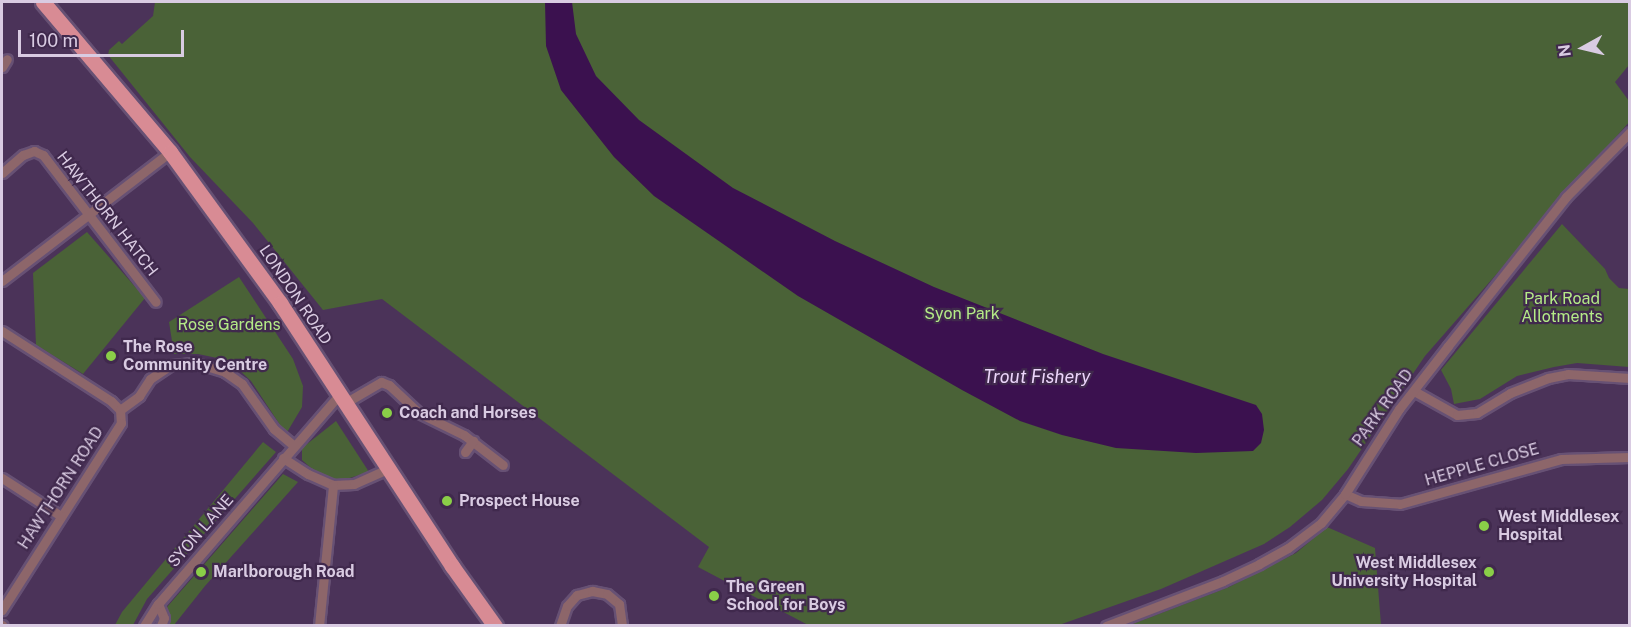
<!DOCTYPE html>
<html>
<head>
<meta charset="utf-8">
<style>
	body { margin:0 }
	#map { position:relative; width:1631px; height:627px; overflow:hidden; background:#4b3359; font-family:"Public Sans",sans-serif }
	div>[style] { position:absolute }
	[style*='--x'] { left:calc(var(--x)*1px); top:calc(var(--y)*1px); width:calc(var(--w)*1px); rotate:calc(var(--a)*1deg) }
	.green>* { inset:0; background:#4a6237 }
	.water>* { inset:0; background:#3b114f }
	.roads { filter:drop-shadow(2px 0 #675174) drop-shadow(-2px 0 #675174) drop-shadow(0 2px #675174) drop-shadow(0 -2px #675174) }
	.street>* { height:9px; margin:-4.5px; padding:0 4.5px; transform-origin:4.5px; border-radius:4.5px; background:#8d666a }
	.primary>* { height:15px; margin:-7.5px; padding:0 7.5px; transform-origin:7.5px; border-radius:7.5px; background:#d88b94 }
	.dots>* { width:16px; height:16px; translate:-50% -50%; box-sizing:border-box; border:3px solid #40294d; border-radius:50% }
	span { translate:-50% -50%; white-space:nowrap; text-align:center; line-height:1.15; -webkit-text-stroke:4.5px #40294d; paint-order:stroke }
	.street-label { font-size:16px; color:#d9cbe2 }
	.park-label { font-size:16px; color:#b4eb87 }
	.poi-label { font-size:16px; color:#d9cbe2; font-weight:700 }
	.left { translate:0 -50%; text-align:left }
	.right { translate:-100% -50%; text-align:right }
	.water-label { font-size:18px; color:#ecd5fb; font-style:italic }
	.frame { position:absolute; inset:0; border:3px solid #d9cbe2; pointer-events:none }
	.north { position:absolute; left:1553px; top:18px; width:60px; height:60px; -webkit-text-stroke:4px #40294d; paint-order:stroke; rotate:262deg; font-size:16px; font-weight:700; line-height:24px; text-align:center; color:#d9cbe2 }
	.north::after { content:''; display:block; margin:auto; width:21px; height:27px; background:#d9cbe2; clip-path:polygon(50% 0,100% 100%,50% 72%,0 100%) }
	.scale { position:absolute; left:18px; top:30px; width:166px; height:27px; box-sizing:border-box; border:3px solid #d9cbe2; border-top:0; padding-left:8px; font-size:18px; line-height:21px; white-space:nowrap; color:#d9cbe2; -webkit-text-stroke:4px #40294d; paint-order:stroke }
</style>
</head>
<body>
<div id="map">
	<div class="green">
		<i style="clip-path:polygon(155px 2px,1629px 2px,1629px 65px,1615px 82px,1629px 101px,1630px 121px,1425px 356px,1348px 469px,1322px 500px,1290px 527px,1264px 544px,1161px 589px,1059px 625px,810px 626px,698px 567px,709px 547px,382px 299px,323px 310px,253px 223px,190px 157px,108px 55px,109px 50px,119px 41px,122px 44px,153px 16px)"></i>
		<i style="clip-path:polygon(1562px 224px,1605px 269px,1609px 278px,1619px 288px,1629px 289px,1629px 367px,1577px 363px,1554px 367px,1517px 376px,1480px 399px,1454px 404px,1451px 389px,1441px 370px)"></i>
		<i style="clip-path:polygon(87px 232px,145px 298px,83px 374px,36px 345px,33px 273px)"></i>
		<i style="clip-path:polygon(239px 277px,293px 359px,303px 386px,302px 407px,286px 434px,251px 381px,236px 367px,222px 359px,198px 354px,174px 354px,169px 322px)"></i>
		<i style="clip-path:polygon(336px 421px,369px 472px,340px 481px,320px 476px,302px 460px,302px 448px)"></i>
		<i style="clip-path:polygon(263px 442px,276px 452px,147px 599px,133px 625px,115px 625px,122px 612px)"></i>
		<i style="clip-path:polygon(283px 474px,298px 482px,205px 586px,174px 625px,167px 625px,169px 619px,167px 607px)"></i>
		<i style="clip-path:polygon(1327px 527px,1375px 548px,1381px 625px,1130px 625px,1229px 587px,1296px 553px)"></i>
	</div>
	<div class="water">
		<i style="clip-path:polygon(545px 2px,572px 2px,576px 34px,596px 76px,639px 120px,733px 188px,835px 241px,934px 287px,1103px 354px,1256px 405px,1262px 414px,1264px 430px,1261px 443px,1253px 451px,1196px 453px,1116px 448px,1062px 435px,1020px 421px,962px 390px,798px 296px,654px 196px,614px 157px,561px 90px,546px 46px)"></i>
	</div>
	<div class="roads">
		<div class="street">
			<i style="--x:2;--y:67;--w:9;--a:-58"></i>
			<i style="--x:2;--y:173;--w:28;--a:-41"></i>
			<i style="--x:23;--y:155;--w:12;--a:-20"></i>
			<i style="--x:34;--y:151;--w:10;--a:24"></i>
			<i style="--x:43;--y:155;--w:185;--a:52.5"></i>
			<i style="--x:2;--y:281;--w:212;--a:-37.5"></i>
			<i style="--x:2;--y:331;--w:130;--a:32.7"></i>
			<i style="--x:111;--y:401;--w:13;--a:45"></i>
			<i style="--x:120;--y:410;--w:13;--a:86"></i>
			<i style="--x:121;--y:423;--w:222;--a:122.5"></i>
			<i style="--x:1414;--y:391;--w:49;--a:29.2"></i>
			<i style="--x:1457;--y:415;--w:20;--a:-6"></i>
			<i style="--x:1477;--y:413;--w:39;--a:-31"></i>
			<i style="--x:1510;--y:393;--w:41;--a:-21.5"></i>
			<i style="--x:1548;--y:378;--w:20;--a:-11"></i>
			<i style="--x:1568;--y:374;--w:62;--a:3.7"></i>
			<i style="--x:345;--y:403;--w:42;--a:-30.3"></i>
			<i style="--x:381;--y:382;--w:9;--a:21"></i>
			<i style="--x:389;--y:385;--w:41;--a:43"></i>
			<i style="--x:419;--y:413;--w:50;--a:26.1"></i>
			<i style="--x:464;--y:435;--w:49;--a:37.6"></i>
			<i style="--x:120;--y:410;--w:24;--a:-36"></i>
			<i style="--x:139;--y:396;--w:20;--a:-57"></i>
			<i style="--x:150;--y:379;--w:25;--a:-34"></i>
			<i style="--x:171;--y:365;--w:25;--a:-5"></i>
			<i style="--x:196;--y:363;--w:30;--a:17"></i>
			<i style="--x:225;--y:372;--w:21;--a:35"></i>
			<i style="--x:242;--y:384;--w:55;--a:54.6"></i>
			<i style="--x:274;--y:429;--w:26;--a:40"></i>
			<i style="--x:465;--y:452;--w:14;--a:-54"></i>
			<i style="--x:283;--y:458;--w:30;--a:33"></i>
			<i style="--x:308;--y:474;--w:27;--a:24"></i>
			<i style="--x:333;--y:485;--w:21;--a:-3"></i>
			<i style="--x:354;--y:484;--w:37;--a:-24"></i>
			<i style="--x:2;--y:478;--w:70;--a:32.8"></i>
			<i style="--x:1345;--y:494;--w:17;--a:24"></i>
			<i style="--x:1361;--y:501;--w:39;--a:4"></i>
			<i style="--x:1400;--y:504;--w:167;--a:-15.6"></i>
			<i style="--x:1561;--y:459;--w:69;--a:-1.7"></i>
			<i style="--x:158;--y:604;--w:15;--a:67"></i>
			<i style="--x:164;--y:618;--w:9;--a:111"></i>
			<i style="--x:2;--y:625;--w:1;--a:45"></i>
			<i style="--x:144;--y:626;--w:26;--a:-58"></i>
			<i style="--x:158;--y:604;--w:276;--a:-49.1"></i>
			<i style="--x:319;--y:626;--w:142;--a:-84.3"></i>
			<i style="--x:560;--y:626;--w:21;--a:-71"></i>
			<i style="--x:567;--y:606;--w:15;--a:-48"></i>
			<i style="--x:577;--y:595;--w:16;--a:-15"></i>
			<i style="--x:592;--y:591;--w:15;--a:11"></i>
			<i style="--x:607;--y:594;--w:16;--a:40"></i>
			<i style="--x:619;--y:604;--w:22;--a:82"></i>
			<i style="--x:1106;--y:626;--w:125;--a:-21"></i>
			<i style="--x:1223;--y:581;--w:40;--a:-25"></i>
			<i style="--x:1259;--y:564;--w:33;--a:-29"></i>
			<i style="--x:1288;--y:548;--w:41;--a:-37.1"></i>
			<i style="--x:1321;--y:523;--w:38;--a:-50"></i>
			<i style="--x:1345;--y:494;--w:101;--a:-57.6"></i>
			<i style="--x:1399;--y:409;--w:80;--a:-52.1"></i>
			<i style="--x:1448;--y:346;--w:190;--a:-51.6"></i>
			<i style="--x:1566;--y:197;--w:91;--a:-45.4"></i>
		</div>
		<div class="primary">
			<i style="--x:43;--y:2;--w:197;--a:49.7"></i>
			<i style="--x:170;--y:152;--w:187;--a:53.9"></i>
			<i style="--x:280;--y:303;--w:314;--a:56.8"></i>
			<i style="--x:452;--y:566;--w:74;--a:54.4"></i>
		</div>
	</div>
	<div class="dots">
		<i style="left:111px;top:356px;background:#8ace48"></i>
		<i style="left:387px;top:413px;background:#8ace48"></i>
		<i style="left:447px;top:501px;background:#8ace48"></i>
		<i style="left:1484px;top:526px;background:#8ace48"></i>
		<i style="left:201px;top:572px;background:#8ace48"></i>
		<i style="left:1489px;top:572px;background:#8ace48"></i>
		<i style="left:714px;top:596px;background:#8ace48"></i>
	</div>
	<div class="street-label">
		<span style="left:107px;top:214px;rotate:52deg">HAWTHORN HATCH</span>
		<span style="left:295px;top:295px;rotate:56deg">LONDON ROAD</span>
		<span style="left:1383px;top:408px;rotate:-54deg">PARK ROAD</span>
		<span style="left:1482px;top:465px;rotate:-16deg">HEPPLE CLOSE</span>
		<span style="left:61px;top:488px;rotate:-57deg">HAWTHORN ROAD</span>
		<span style="left:201px;top:531px;rotate:-49deg">SYON LANE</span>
	</div>
	<div class="park-label">
		<span style="left:1562px;top:308px">Park Road<br>Allotments</span>
		<span style="left:962px;top:314px">Syon Park</span>
		<span style="left:229px;top:325px">Rose Gardens</span>
	</div>
	<div class="poi-label">
		<span class="left" style="left:123px;top:356px">The Rose<br>Community Centre</span>
		<span class="left" style="left:399px;top:413px">Coach and Horses</span>
		<span class="left" style="left:459px;top:501px">Prospect House</span>
		<span class="left" style="left:1498px;top:526px">West Middlesex<br>Hospital</span>
		<span class="right" style="left:1477px;top:572px">West Middlesex<br>University Hospital</span>
		<span class="left" style="left:213px;top:572px">Marlborough Road</span>
		<span class="left" style="left:726px;top:596px">The Green<br>School for Boys</span>
	</div>
	<div class="water-label">
		<span style="left:1037px;top:377px">Trout Fishery</span>
	</div>
	<div class="frame"></div>
	<div class="north">N</div>
	<div class="scale">100 m</div>
</div>
</body>
</html>
